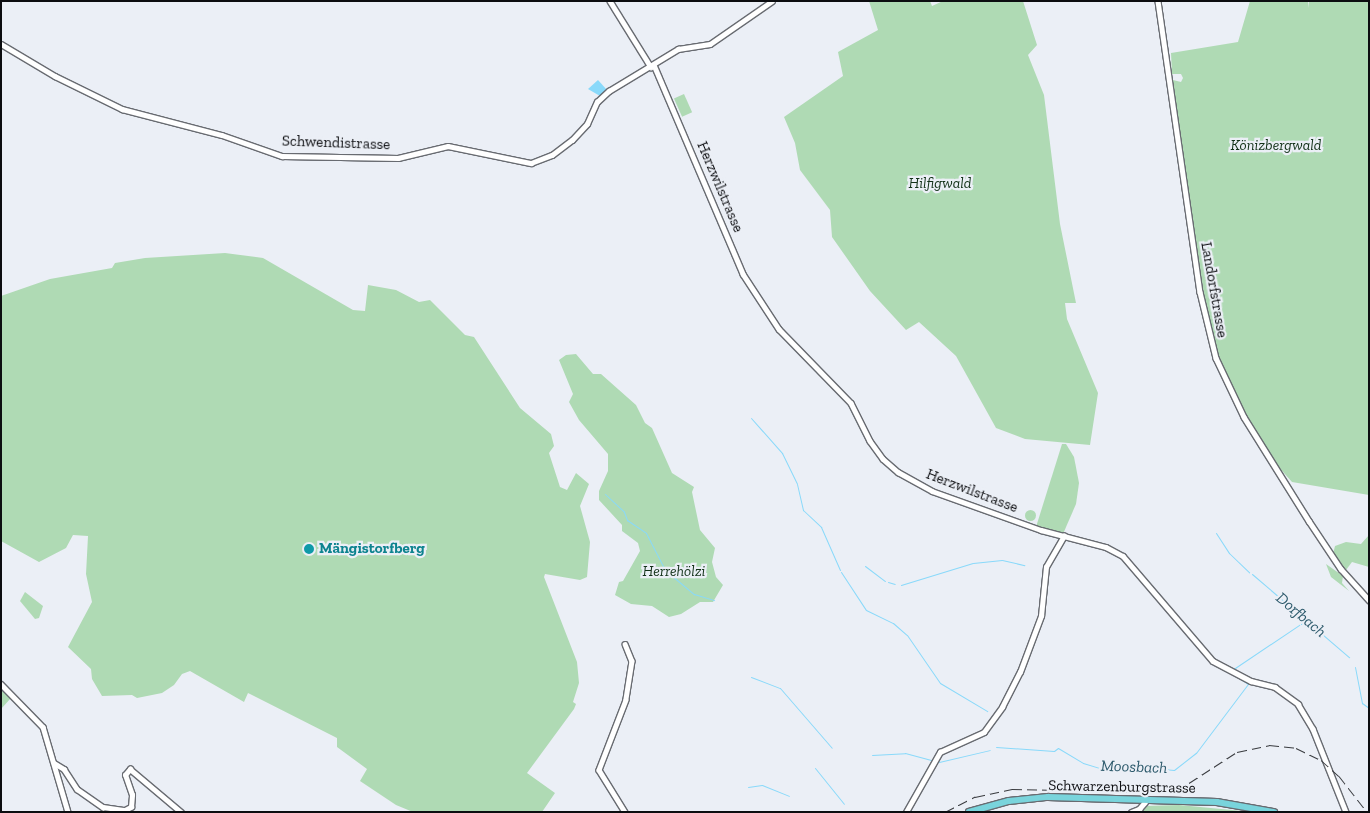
<!DOCTYPE html>
<html>
<head>
<meta charset="utf-8">
<style>
	body { margin:0 }
	#map { position:relative; width:1370px; height:813px; overflow:hidden; background:#ebeff6; font-family:"Zilla Slab",serif }
	div>[style] { position:absolute }
	[style*='--x'] { left:calc(var(--x)*1px); top:calc(var(--y)*1px); width:calc(var(--w)*1px); rotate:calc(var(--a)*1deg) }
	.green>* { inset:0; background:#afdab4; transform-origin:0 0 }
	.round { border-radius:50% }
	.water>* { inset:0; background:#89d9fa }
	.stream>* { height:1px; margin:-0.5px; padding:0 0.5px; transform-origin:0.5px; border-radius:0.5px; background:#89d9fa }
	.roads { filter:drop-shadow(1px 0 #686b71) drop-shadow(-1px 0 #686b71) drop-shadow(0 1px #686b71) drop-shadow(0 -1px #686b71) }
	.minor>* { height:4.5px; margin:-2.25px; padding:0 2.25px; transform-origin:2.25px; border-radius:2.25px; background:#fff }
	.major>* { height:5.5px; margin:-2.75px; padding:0 2.75px; transform-origin:2.75px; border-radius:2.75px; background:#79d4dc }
	.rail>* { height:1px; margin-top:-0.5px; transform-origin:0; background:repeating-linear-gradient(90deg,#383a3e 0 10px,transparent 0 15px) }
	.dots>* { width:14px; height:14px; translate:-50% -50%; box-sizing:border-box; border:2px solid #ebeff6; border-radius:50% }
	span { translate:-50% -50%; white-space:nowrap; text-align:center; line-height:1.15; -webkit-text-stroke:4.5px #ebeff6; paint-order:stroke }
	.street-label { font-size:15px; color:#0c0d10 }
	.park-label { font-size:15px; color:#123118; font-style:italic }
	.culture-label { font-size:15px; color:#0d838f; font-weight:700 }
	.left { translate:0 -50%; text-align:left }
	.water-label { font-size:16px; color:#2d5a6c; font-style:italic }
	.frame { position:absolute; inset:0; border:2px solid #0c0d10; pointer-events:none }
</style>
</head>
<body>
<div id="map">
	<div class="green">
		<i style="clip-path:polygon(869px 1px,930px 1px,932px 6px,943px 1px,1023px 1px,1037px 45px,1028px 55px,1044px 95px,1060px 224px,1076px 303px,1065px 303px,1067px 319px,1098px 393px,1090px 445px,1025px 439px,996px 428px,956px 356px,919px 322px,906px 330px,870px 291px,832px 237px,830px 210px,800px 170px,795px 143px,784px 117px,843px 76px,838px 52px,878px 30px)"></i>
		<i style="clip-path:polygon(1250px 1px,1308px 1px,1308px 8px,1309px 1px,1369px 1px,1369px 495px,1292px 482px,1276px 464px,1243px 410px,1217px 355px,1207px 315px,1173px 88px,1173px 80px,1181px 82px,1183px 78px,1181px 74px,1172px 74px,1171px 53px,1238px 42px)"></i>
		<i style="left:684px;top:94px;width:20px;height:11px;rotate:66deg"></i>
		<i style="clip-path:polygon(225px 253px,263px 258px,353px 310px,365px 311px,368px 285px,396px 290px,419px 302px,430px 300px,465px 335px,474px 337px,520px 408px,551px 434px,554px 446px,549px 453px,560px 487px,567px 490px,576px 473px,589px 484px,580px 506px,590px 542px,587px 577px,580px 580px,545px 574px,544px 577px,577px 662px,579px 683px,573px 702px,576px 704px,574px 709px,527px 773px,555px 793px,542px 812px,413px 812px,396px 805px,360px 781px,367px 769px,337px 747px,337px 738px,248px 693px,244px 702px,190px 671px,182px 674px,174px 685px,162px 693px,137px 698px,132px 695px,102px 696px,92px 679px,91px 669px,68px 647px,92px 602px,86px 574px,88px 536px,73px 535px,66px 548px,39px 562px,1px 541px,1px 296px,50px 279px,112px 268px,115px 263px,145px 258px)"></i>
		<i style="clip-path:polygon(576px 354px,593px 374px,601px 374px,636px 405px,645px 423px,652px 428px,672px 473px,694px 487px,692px 492px,700px 530px,715px 548px,712px 562px,716px 577px,723px 585px,713px 602px,700px 602px,681px 614px,669px 617px,652px 606px,631px 604px,615px 595px,619px 582px,623px 581px,640px 551px,638px 543px,622px 531px,622px 525px,599px 500px,599px 491px,608px 471px,608px 454px,579px 420px,569px 402px,573px 394px,559px 360px,566px 355px)"></i>
		<i style="clip-path:polygon(1062px 444px,1066px 444px,1074px 457px,1079px 483px,1076px 504px,1063px 534px,1036px 527px)"></i>
		<i class="round" style="left:1024.5px;top:509.5px;width:11px;height:11px"></i>
		<i style="clip-path:polygon(1369px 535px,1369px 567px,1352px 562px,1346px 570px,1333px 554px,1335px 546px,1346px 542px,1361px 544px)"></i>
		<i style="clip-path:polygon(1326px 564px,1343px 576px,1342px 583px,1349px 591px,1331px 577px)"></i>
		<i style="clip-path:polygon(25px 592px,43px 606px,39px 618px,35px 619px,20px 601px)"></i>
		<i style="clip-path:polygon(2px 689px,11px 698px,1px 709px,1px 690px)"></i>
		<i style="clip-path:polygon(1179px 805px,1253px 812px,1135px 812px,1145px 806px)"></i>
	</div>
	<div class="water">
		<i style="clip-path:polygon(598px 80px,607px 90px,600px 96px,588px 89px)"></i>
	</div>
	<div class="stream">
		<i style="--x:751;--y:418;--w:47;--a:48.5"></i>
		<i style="--x:782;--y:453;--w:34;--a:64"></i>
		<i style="--x:797;--y:484;--w:27;--a:77"></i>
		<i style="--x:803;--y:510;--w:25;--a:43"></i>
		<i style="--x:821;--y:527;--w:47;--a:66.2"></i>
		<i style="--x:605;--y:494;--w:26;--a:43"></i>
		<i style="--x:624;--y:512;--w:9;--a:69"></i>
		<i style="--x:627;--y:520;--w:23;--a:34"></i>
		<i style="--x:646;--y:533;--w:42;--a:62.8"></i>
		<i style="--x:665;--y:570;--w:38;--a:40"></i>
		<i style="--x:694;--y:594;--w:21;--a:17"></i>
		<i style="--x:1216;--y:533;--w:24;--a:57"></i>
		<i style="--x:1229;--y:553;--w:28;--a:44"></i>
		<i style="--x:865;--y:566;--w:25;--a:37"></i>
		<i style="--x:841;--y:572;--w:45;--a:56.7"></i>
		<i style="--x:866;--y:610;--w:30;--a:26"></i>
		<i style="--x:893;--y:623;--w:18;--a:41"></i>
		<i style="--x:907;--y:635;--w:58;--a:55.5"></i>
		<i style="--x:940;--y:683;--w:55;--a:30.8"></i>
		<i style="--x:1252;--y:574;--w:128;--a:40.6"></i>
		<i style="--x:888;--y:582;--w:7;--a:16"></i>
		<i style="--x:901;--y:585;--w:75;--a:-17"></i>
		<i style="--x:973;--y:563;--w:29;--a:-6"></i>
		<i style="--x:1002;--y:560;--w:23;--a:13"></i>
		<i style="--x:1301;--y:624;--w:6;--a:-31"></i>
		<i style="--x:1355;--y:667;--w:37;--a:79"></i>
		<i style="--x:1362;--y:703;--w:9;--a:36"></i>
		<i style="--x:1232;--y:670;--w:81;--a:-33.9"></i>
		<i style="--x:751;--y:677;--w:31;--a:21"></i>
		<i style="--x:780;--y:688;--w:79;--a:49.1"></i>
		<i style="--x:996;--y:747;--w:58;--a:3.9"></i>
		<i style="--x:1054;--y:751;--w:5;--a:-37"></i>
		<i style="--x:1058;--y:748;--w:29;--a:31"></i>
		<i style="--x:1083;--y:763;--w:21;--a:17"></i>
		<i style="--x:1103;--y:769;--w:29;--a:-6"></i>
		<i style="--x:1132;--y:766;--w:42;--a:5.4"></i>
		<i style="--x:1174;--y:770;--w:28;--a:-38"></i>
		<i style="--x:1196;--y:753;--w:86;--a:-53"></i>
		<i style="--x:1248;--y:684;--w:20;--a:-147"></i>
		<i style="--x:872;--y:755;--w:33;--a:-3"></i>
		<i style="--x:905;--y:753;--w:27;--a:15"></i>
		<i style="--x:939;--y:762;--w:52;--a:-13.2"></i>
		<i style="--x:815;--y:768;--w:46;--a:51.1"></i>
		<i style="--x:748;--y:787;--w:14;--a:-8"></i>
		<i style="--x:762;--y:785;--w:29;--a:22"></i>
	</div>
	<div class="roads">
		<div class="minor">
			<i style="--x:610;--y:1;--w:78;--a:58.2"></i>
			<i style="--x:1158;--y:1;--w:294;--a:81.8"></i>
			<i style="--x:1200;--y:292;--w:68;--a:76.4"></i>
			<i style="--x:1216;--y:358;--w:65;--a:64.6"></i>
			<i style="--x:1244;--y:417;--w:123;--a:58"></i>
			<i style="--x:1309;--y:521;--w:58;--a:56.3"></i>
			<i style="--x:1341;--y:569;--w:42;--a:47.9"></i>
			<i style="--x:1;--y:44;--w:63;--a:30.7"></i>
			<i style="--x:55;--y:76;--w:75;--a:26.2"></i>
			<i style="--x:122;--y:109;--w:103;--a:14.6"></i>
			<i style="--x:222;--y:135;--w:64;--a:19.3"></i>
			<i style="--x:282;--y:156;--w:116;--a:1"></i>
			<i style="--x:398;--y:158;--w:51;--a:-13.5"></i>
			<i style="--x:448;--y:146;--w:85;--a:11.6"></i>
			<i style="--x:531;--y:163;--w:22;--a:-21"></i>
			<i style="--x:552;--y:155;--w:25;--a:-37"></i>
			<i style="--x:572;--y:140;--w:22;--a:-47"></i>
			<i style="--x:587;--y:124;--w:24;--a:-66"></i>
			<i style="--x:597;--y:102;--w:16;--a:-43"></i>
			<i style="--x:609;--y:91;--w:81;--a:-31.3"></i>
			<i style="--x:678;--y:49;--w:32;--a:-9"></i>
			<i style="--x:710;--y:44;--w:75;--a:-34.7"></i>
			<i style="--x:654;--y:65;--w:227;--a:66.9"></i>
			<i style="--x:743;--y:274;--w:66;--a:56.8"></i>
			<i style="--x:779;--y:329;--w:103;--a:45.8"></i>
			<i style="--x:851;--y:403;--w:42;--a:63.4"></i>
			<i style="--x:870;--y:441;--w:22;--a:54"></i>
			<i style="--x:883;--y:459;--w:20;--a:41"></i>
			<i style="--x:898;--y:472;--w:39;--a:29"></i>
			<i style="--x:932;--y:491;--w:116;--a:19.7"></i>
			<i style="--x:1041;--y:530;--w:67;--a:14.7"></i>
			<i style="--x:1106;--y:547;--w:19;--a:28"></i>
			<i style="--x:1123;--y:556;--w:138;--a:49.4"></i>
			<i style="--x:1213;--y:661;--w:43;--a:27.8"></i>
			<i style="--x:1251;--y:681;--w:25;--a:14"></i>
			<i style="--x:1275;--y:687;--w:29;--a:36"></i>
			<i style="--x:1298;--y:704;--w:29;--a:59"></i>
			<i style="--x:1313;--y:729;--w:89;--a:68.3"></i>
			<i style="--x:625;--y:644;--w:18;--a:68"></i>
			<i style="--x:632;--y:661;--w:39;--a:99"></i>
			<i style="--x:626;--y:700;--w:75;--a:111.1"></i>
			<i style="--x:599;--y:770;--w:49;--a:58.2"></i>
			<i style="--x:1;--y:684;--w:60;--a:45.7"></i>
			<i style="--x:43;--y:727;--w:89;--a:73.6"></i>
			<i style="--x:54;--y:763;--w:12;--a:31"></i>
			<i style="--x:64;--y:769;--w:24;--a:57"></i>
			<i style="--x:77;--y:789;--w:32;--a:35"></i>
			<i style="--x:103;--y:807;--w:22;--a:8"></i>
			<i style="--x:125;--y:810;--w:7;--a:-27"></i>
			<i style="--x:131;--y:807;--w:12;--a:-85"></i>
			<i style="--x:132;--y:795;--w:21;--a:-109"></i>
			<i style="--x:125;--y:775;--w:8;--a:-50"></i>
			<i style="--x:130;--y:769;--w:67;--a:40.1"></i>
			<i style="--x:906;--y:812;--w:69;--a:-60.5"></i>
			<i style="--x:940;--y:752;--w:48;--a:-24.4"></i>
			<i style="--x:984;--y:732;--w:31;--a:-54"></i>
			<i style="--x:1002;--y:707;--w:39;--a:-63"></i>
			<i style="--x:1020;--y:672;--w:60;--a:-69.4"></i>
			<i style="--x:1041;--y:616;--w:49;--a:-84.2"></i>
			<i style="--x:1046;--y:567;--w:36;--a:-60"></i>
			<i style="--x:1131;--y:812;--w:9;--a:-21"></i>
			<i style="--x:1139;--y:809;--w:9;--a:-49"></i>
		</div>
		<div class="major">
			<i style="--x:969;--y:812;--w:41;--a:-15.4"></i>
			<i style="--x:1009;--y:801;--w:39;--a:-6"></i>
			<i style="--x:1048;--y:797;--w:169;--a:1.7"></i>
			<i style="--x:1217;--y:802;--w:58;--a:10"></i>
		</div>
	</div>
	<div class="rail">
		<i style="--x:945;--y:812;--w:34;--a:-27"></i>
		<i style="--x:975;--y:797;--w:38;--a:-12"></i>
		<i style="--x:1012;--y:789;--w:151;--a:1.1"></i>
		<i style="--x:1163;--y:792;--w:28;--a:-19"></i>
		<i style="--x:1189;--y:783;--w:57;--a:-32.9"></i>
		<i style="--x:1237;--y:752;--w:33;--a:-12"></i>
		<i style="--x:1269;--y:745;--w:27;--a:6"></i>
		<i style="--x:1296;--y:748;--w:28;--a:26"></i>
		<i style="--x:1321;--y:760;--w:24;--a:42"></i>
		<i style="--x:1339;--y:776;--w:46;--a:52.1"></i>
	</div>
	<div class="dots">
		<i style="left:309px;top:549px;background:#0f9aa8"></i>
	</div>
	<div class="street-label">
		<span style="left:336px;top:143px;rotate:2deg">Schwendistrasse</span>
		<span style="left:720px;top:187px;rotate:67deg">Herzwilstrasse</span>
		<span style="left:1214px;top:290px;rotate:80deg">Landorfstrasse</span>
		<span style="left:972px;top:491px;rotate:21deg">Herzwilstrasse</span>
		<span style="left:1122px;top:787px;rotate:1deg">Schwarzenburgstrasse</span>
	</div>
	<div class="park-label">
		<span style="left:1276px;top:146px">Könizbergwald</span>
		<span style="left:940px;top:184px">Hilfigwald</span>
		<span style="left:674px;top:572px">Herrehölzi</span>
	</div>
	<div class="culture-label">
		<span class="left" style="left:319px;top:549px">Mängistorfberg</span>
	</div>
	<div class="water-label">
		<span style="left:1301px;top:615px;rotate:40deg">Dorfbach</span>
		<span style="left:1134px;top:767px;rotate:2deg">Moosbach</span>
	</div>
	<div class="frame"></div>
</div>
</body>
</html>
